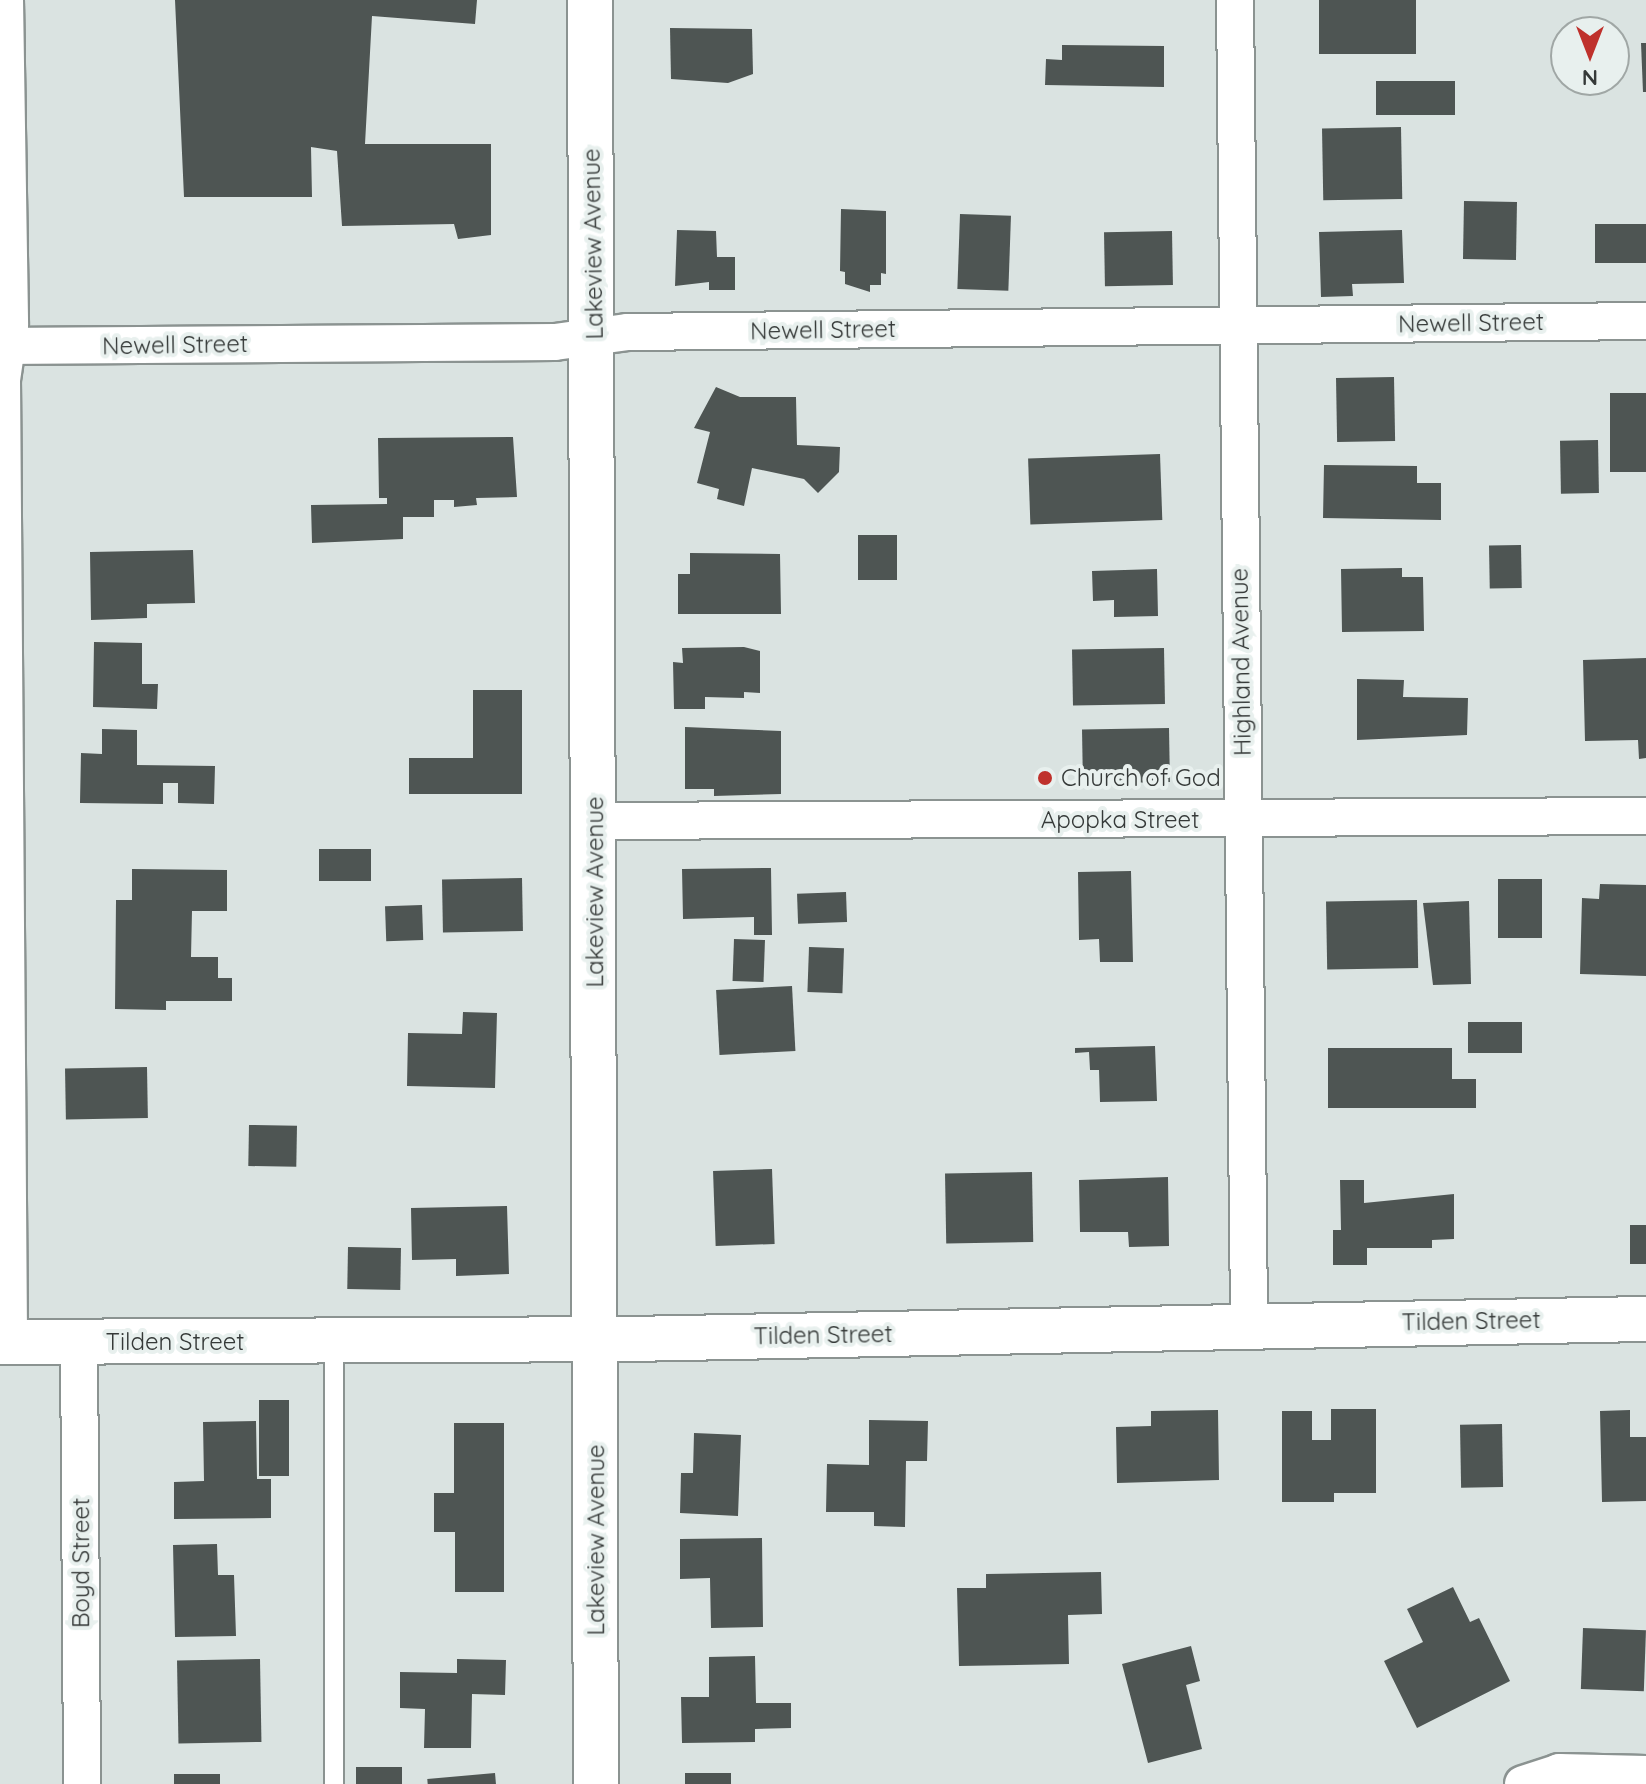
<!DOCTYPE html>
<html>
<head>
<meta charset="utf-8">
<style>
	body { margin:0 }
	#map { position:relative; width:1646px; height:1784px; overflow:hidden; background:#dae3e1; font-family:Quicksand,sans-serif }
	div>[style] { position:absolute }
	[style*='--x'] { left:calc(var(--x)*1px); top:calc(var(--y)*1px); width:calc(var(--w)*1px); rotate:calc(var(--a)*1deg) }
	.building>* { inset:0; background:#4e5553; transform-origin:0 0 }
	.roads { filter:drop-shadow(2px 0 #8b9391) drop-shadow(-2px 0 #8b9391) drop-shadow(0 2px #8b9391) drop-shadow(0 -2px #8b9391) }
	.lane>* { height:18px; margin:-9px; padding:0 9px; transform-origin:9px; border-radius:9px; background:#fff }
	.street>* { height:36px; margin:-18px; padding:0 18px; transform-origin:18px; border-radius:18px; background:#fff }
	.secondary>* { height:44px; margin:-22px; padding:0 22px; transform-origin:22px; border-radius:22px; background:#fff }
	.dots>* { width:22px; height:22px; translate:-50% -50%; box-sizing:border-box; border:4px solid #e8f0ee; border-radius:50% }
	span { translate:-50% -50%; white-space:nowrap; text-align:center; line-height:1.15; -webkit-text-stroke:8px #e8f0ee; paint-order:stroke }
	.street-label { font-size:24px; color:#353938 }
	.poi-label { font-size:24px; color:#353938 }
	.left { translate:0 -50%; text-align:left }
	.north { position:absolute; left:1550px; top:16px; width:80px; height:80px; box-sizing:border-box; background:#e8f0ee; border:2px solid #a0a7a5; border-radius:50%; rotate:180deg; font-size:22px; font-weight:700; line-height:32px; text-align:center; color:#353938 }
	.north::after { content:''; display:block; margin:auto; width:28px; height:36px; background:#bf312c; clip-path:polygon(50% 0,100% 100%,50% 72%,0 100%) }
</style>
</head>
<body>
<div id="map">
	<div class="building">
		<i style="clip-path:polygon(175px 0,477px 0,475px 24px,372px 16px,365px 144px,491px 144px,491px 235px,458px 239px,454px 224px,342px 226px,337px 151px,311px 147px,312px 197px,184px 197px)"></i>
		<i style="left:1319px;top:0;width:97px;height:54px"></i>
		<i style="clip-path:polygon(670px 28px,752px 29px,753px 74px,728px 83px,671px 79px)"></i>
		<i style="clip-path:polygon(1641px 43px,1646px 43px,1646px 92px,1643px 92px)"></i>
		<i style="clip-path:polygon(1062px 45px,1164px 46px,1164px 87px,1045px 85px,1046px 59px,1062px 60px)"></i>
		<i style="left:1455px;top:81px;width:34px;height:79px;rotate:90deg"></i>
		<i style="left:1401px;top:127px;width:72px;height:79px;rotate:89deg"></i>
		<i style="left:1464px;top:201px;width:53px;height:58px;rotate:1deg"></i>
		<i style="clip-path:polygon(841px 209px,886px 211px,886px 274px,881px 273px,881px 285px,870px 285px,870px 292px,845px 284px,845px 272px,840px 271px)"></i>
		<i style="left:960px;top:214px;width:51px;height:75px;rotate:2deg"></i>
		<i style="left:1595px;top:224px;width:51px;height:39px"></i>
		<i style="clip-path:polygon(677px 230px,716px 231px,717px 257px,735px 257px,735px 290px,709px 290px,709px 282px,675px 286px)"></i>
		<i style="clip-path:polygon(1402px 230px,1404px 283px,1352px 284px,1353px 296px,1321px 297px,1319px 232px)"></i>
		<i style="left:1172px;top:231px;width:54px;height:68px;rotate:89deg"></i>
		<i style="left:1394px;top:377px;width:64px;height:58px;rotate:89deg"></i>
		<i style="clip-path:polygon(716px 387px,740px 397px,796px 397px,797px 445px,840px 447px,839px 472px,818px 493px,804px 479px,752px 468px,744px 506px,717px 499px,719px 489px,697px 483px,710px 432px,694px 428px)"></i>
		<i style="left:1610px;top:393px;width:36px;height:79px"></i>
		<i style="clip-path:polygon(513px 437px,517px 497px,476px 498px,477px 505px,454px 507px,454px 500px,434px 500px,434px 517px,403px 517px,403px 539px,312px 543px,311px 505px,387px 504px,387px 498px,379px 498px,378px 438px)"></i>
		<i style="left:1598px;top:440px;width:53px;height:38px;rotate:89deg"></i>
		<i style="left:1160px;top:454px;width:66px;height:132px;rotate:88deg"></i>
		<i style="clip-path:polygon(1324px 465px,1417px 466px,1417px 483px,1441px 483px,1441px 520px,1323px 518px)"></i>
		<i style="left:858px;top:535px;width:39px;height:45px"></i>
		<i style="left:1521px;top:545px;width:43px;height:32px;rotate:89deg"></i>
		<i style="clip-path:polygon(193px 550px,195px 603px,147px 604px,147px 618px,91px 620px,90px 552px)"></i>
		<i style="clip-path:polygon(690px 553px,780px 554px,781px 614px,678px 614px,678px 574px,690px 574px)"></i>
		<i style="clip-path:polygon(1402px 568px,1402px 577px,1423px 577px,1424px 631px,1342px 632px,1341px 569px)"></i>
		<i style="clip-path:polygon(1157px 569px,1158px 616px,1114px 617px,1114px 600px,1093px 601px,1092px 571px)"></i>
		<i style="clip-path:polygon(94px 642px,142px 643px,142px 684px,158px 684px,157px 709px,93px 707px)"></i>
		<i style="clip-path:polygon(744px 647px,760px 651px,760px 693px,744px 692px,744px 698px,705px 697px,705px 709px,674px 709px,673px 662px,683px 663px,682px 648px)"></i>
		<i style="left:1164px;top:648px;width:56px;height:92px;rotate:89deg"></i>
		<i style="clip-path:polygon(1646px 658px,1646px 758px,1639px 759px,1638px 740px,1585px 741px,1583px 660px)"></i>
		<i style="clip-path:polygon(1357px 679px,1404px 680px,1403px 697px,1468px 698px,1467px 735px,1357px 740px)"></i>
		<i style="clip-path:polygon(473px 690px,522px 690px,522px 794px,409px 794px,409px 758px,473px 758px)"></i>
		<i style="clip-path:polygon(685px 727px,781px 731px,781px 794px,714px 796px,714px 789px,685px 789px)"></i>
		<i style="left:1169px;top:728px;width:54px;height:87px;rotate:89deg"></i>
		<i style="clip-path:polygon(102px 729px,137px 730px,137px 765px,215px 766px,214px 804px,178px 803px,178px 783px,163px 783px,163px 804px,80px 803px,81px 753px,102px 754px)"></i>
		<i style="left:319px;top:849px;width:52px;height:32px"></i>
		<i style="clip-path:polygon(771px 868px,772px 935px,754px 935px,754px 917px,683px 919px,682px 869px)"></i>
		<i style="clip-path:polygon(132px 869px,227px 870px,227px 911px,192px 911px,191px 957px,218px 957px,218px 978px,232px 978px,232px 1001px,166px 1001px,166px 1010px,115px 1009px,116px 900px,132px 900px)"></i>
		<i style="clip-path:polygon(1131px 871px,1133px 962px,1100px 962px,1099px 939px,1079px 940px,1078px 872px)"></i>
		<i style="left:522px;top:878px;width:53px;height:80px;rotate:89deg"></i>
		<i style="left:1498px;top:879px;width:44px;height:59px"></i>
		<i style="clip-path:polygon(1600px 884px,1646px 885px,1646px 976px,1580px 974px,1582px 898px,1599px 899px)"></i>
		<i style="left:846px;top:892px;width:30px;height:49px;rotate:88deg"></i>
		<i style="left:1417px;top:900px;width:68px;height:91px;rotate:89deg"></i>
		<i style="clip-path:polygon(1469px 901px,1471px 984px,1433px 985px,1423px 903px)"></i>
		<i style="left:422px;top:905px;width:35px;height:37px;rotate:88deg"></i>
		<i style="left:734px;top:939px;width:31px;height:42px;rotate:2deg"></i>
		<i style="left:809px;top:947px;width:35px;height:45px;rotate:2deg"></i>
		<i style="left:792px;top:986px;width:65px;height:76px;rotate:87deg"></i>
		<i style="clip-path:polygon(463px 1012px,497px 1013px,495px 1088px,407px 1086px,408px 1033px,462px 1034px)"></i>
		<i style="left:1522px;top:1022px;width:31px;height:54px;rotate:90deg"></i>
		<i style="clip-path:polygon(1155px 1046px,1157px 1101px,1100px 1102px,1099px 1070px,1090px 1070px,1089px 1052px,1075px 1053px,1075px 1048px)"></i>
		<i style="clip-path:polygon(1328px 1048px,1452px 1048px,1452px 1079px,1476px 1079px,1476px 1108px,1328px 1108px)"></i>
		<i style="left:147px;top:1067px;width:51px;height:82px;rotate:89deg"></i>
		<i style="left:249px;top:1125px;width:48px;height:41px;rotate:1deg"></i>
		<i style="left:772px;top:1169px;width:75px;height:59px;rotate:88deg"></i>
		<i style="left:1032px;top:1172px;width:70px;height:87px;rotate:89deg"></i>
		<i style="clip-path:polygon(1168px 1177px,1169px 1246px,1129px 1247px,1128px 1232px,1080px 1232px,1079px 1180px)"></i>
		<i style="clip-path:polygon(1340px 1180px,1364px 1180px,1364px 1203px,1454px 1194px,1454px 1239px,1432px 1240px,1432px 1248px,1367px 1248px,1367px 1265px,1333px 1265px,1333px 1230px,1341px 1230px)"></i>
		<i style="clip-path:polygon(507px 1206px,509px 1274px,456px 1276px,456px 1259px,412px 1260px,411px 1208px)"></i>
		<i style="left:1630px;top:1225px;width:16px;height:39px"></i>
		<i style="left:348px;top:1247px;width:53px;height:42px;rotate:1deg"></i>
		<i style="left:259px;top:1400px;width:30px;height:76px"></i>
		<i style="clip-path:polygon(1331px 1409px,1376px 1409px,1376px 1493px,1334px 1493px,1334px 1502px,1282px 1502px,1282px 1411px,1312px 1411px,1312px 1440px,1331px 1440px)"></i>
		<i style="clip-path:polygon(1218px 1410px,1219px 1480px,1117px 1483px,1116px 1427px,1151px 1426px,1151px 1411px)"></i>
		<i style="clip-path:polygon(1630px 1410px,1630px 1437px,1646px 1437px,1646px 1501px,1602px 1502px,1600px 1411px)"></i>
		<i style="clip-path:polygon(869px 1420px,928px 1421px,927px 1461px,906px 1461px,905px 1527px,874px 1526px,874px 1512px,826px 1512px,827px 1464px,869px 1465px)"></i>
		<i style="clip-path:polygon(256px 1421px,257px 1479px,271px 1479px,271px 1518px,174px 1519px,174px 1482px,204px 1481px,203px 1422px)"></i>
		<i style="clip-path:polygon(454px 1423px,504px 1423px,504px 1592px,455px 1592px,455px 1532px,434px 1532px,434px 1493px,454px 1493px)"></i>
		<i style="left:1502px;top:1424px;width:63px;height:42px;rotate:89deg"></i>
		<i style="clip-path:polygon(694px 1433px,741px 1435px,738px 1516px,680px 1513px,681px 1473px,693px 1473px)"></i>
		<i style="clip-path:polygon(762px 1538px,763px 1627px,711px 1628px,710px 1578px,680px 1579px,680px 1539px)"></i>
		<i style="clip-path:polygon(217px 1544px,218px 1575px,234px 1575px,236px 1636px,175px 1637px,173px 1545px)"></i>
		<i style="clip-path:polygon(1101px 1572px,1102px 1614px,1068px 1615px,1069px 1664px,959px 1666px,957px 1588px,986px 1588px,986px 1574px)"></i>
		<i style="clip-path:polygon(1453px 1587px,1470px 1622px,1479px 1618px,1510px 1681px,1417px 1728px,1384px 1661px,1423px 1642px,1407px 1609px)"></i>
		<i style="left:1583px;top:1628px;width:63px;height:61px;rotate:2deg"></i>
		<i style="clip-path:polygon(1191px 1646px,1200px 1681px,1186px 1685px,1202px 1749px,1148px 1763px,1122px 1664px)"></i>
		<i style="clip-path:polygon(755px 1656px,756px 1703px,791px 1703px,791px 1728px,755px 1729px,755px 1742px,682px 1743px,681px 1697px,709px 1697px,709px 1657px)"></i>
		<i style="left:260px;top:1659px;width:83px;height:83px;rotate:89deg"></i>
		<i style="clip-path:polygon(457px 1659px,506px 1660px,505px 1695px,472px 1694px,471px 1748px,424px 1748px,425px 1709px,400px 1708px,400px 1672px,457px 1673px)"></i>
		<i style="left:402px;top:1767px;width:17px;height:46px;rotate:90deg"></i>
		<i style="left:495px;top:1773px;width:11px;height:68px;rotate:85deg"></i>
		<i style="left:685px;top:1773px;width:46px;height:11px"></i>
		<i style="left:220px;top:1774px;width:10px;height:46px;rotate:90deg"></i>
	</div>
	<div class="roads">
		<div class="lane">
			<i style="--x:334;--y:1784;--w:443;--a:-90"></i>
		</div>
		<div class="street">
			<i style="--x:5;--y:0;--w:325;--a:89.1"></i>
			<i style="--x:10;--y:325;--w:56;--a:98.3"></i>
			<i style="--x:2;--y:380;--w:962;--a:89.58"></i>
			<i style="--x:1235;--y:0;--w:1324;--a:89.39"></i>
			<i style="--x:0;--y:346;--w:555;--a:-0.41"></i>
			<i style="--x:555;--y:342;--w:74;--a:-7.8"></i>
			<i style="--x:628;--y:332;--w:1018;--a:-0.62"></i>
			<i style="--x:594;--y:821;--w:1052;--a:-0.27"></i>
			<i style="--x:79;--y:1342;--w:442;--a:89.6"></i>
			<i style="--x:1523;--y:1784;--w:38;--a:-18"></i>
			<i style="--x:1559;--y:1772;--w:87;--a:1.3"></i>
		</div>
		<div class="secondary">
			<i style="--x:590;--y:0;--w:1784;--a:89.81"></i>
			<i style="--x:0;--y:1342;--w:630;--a:-0.27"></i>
			<i style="--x:630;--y:1339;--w:1016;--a:-1.13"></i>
		</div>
	</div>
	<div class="dots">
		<i style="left:1045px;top:778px;background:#bf312c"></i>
	</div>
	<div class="street-label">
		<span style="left:593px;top:244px;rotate:-91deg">Lakeview Avenue</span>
		<span style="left:1471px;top:323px;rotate:-1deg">Newell Street</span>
		<span style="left:823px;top:330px;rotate:-1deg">Newell Street</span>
		<span style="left:175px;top:345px;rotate:-1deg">Newell Street</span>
		<span style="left:1241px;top:662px;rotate:-91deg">Highland Avenue</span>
		<span style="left:1120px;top:820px">Apopka Street</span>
		<span style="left:595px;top:892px;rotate:-90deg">Lakeview Avenue</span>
		<span style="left:1471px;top:1321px;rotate:-1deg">Tilden Street</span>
		<span style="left:823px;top:1335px;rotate:-1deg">Tilden Street</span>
		<span style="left:175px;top:1342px">Tilden Street</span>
		<span style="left:596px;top:1540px;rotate:-90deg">Lakeview Avenue</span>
		<span style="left:81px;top:1563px;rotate:-90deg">Boyd Street</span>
	</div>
	<div class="poi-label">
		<span class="left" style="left:1061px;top:778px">Church of God</span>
	</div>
	<div class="north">N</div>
</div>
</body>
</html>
